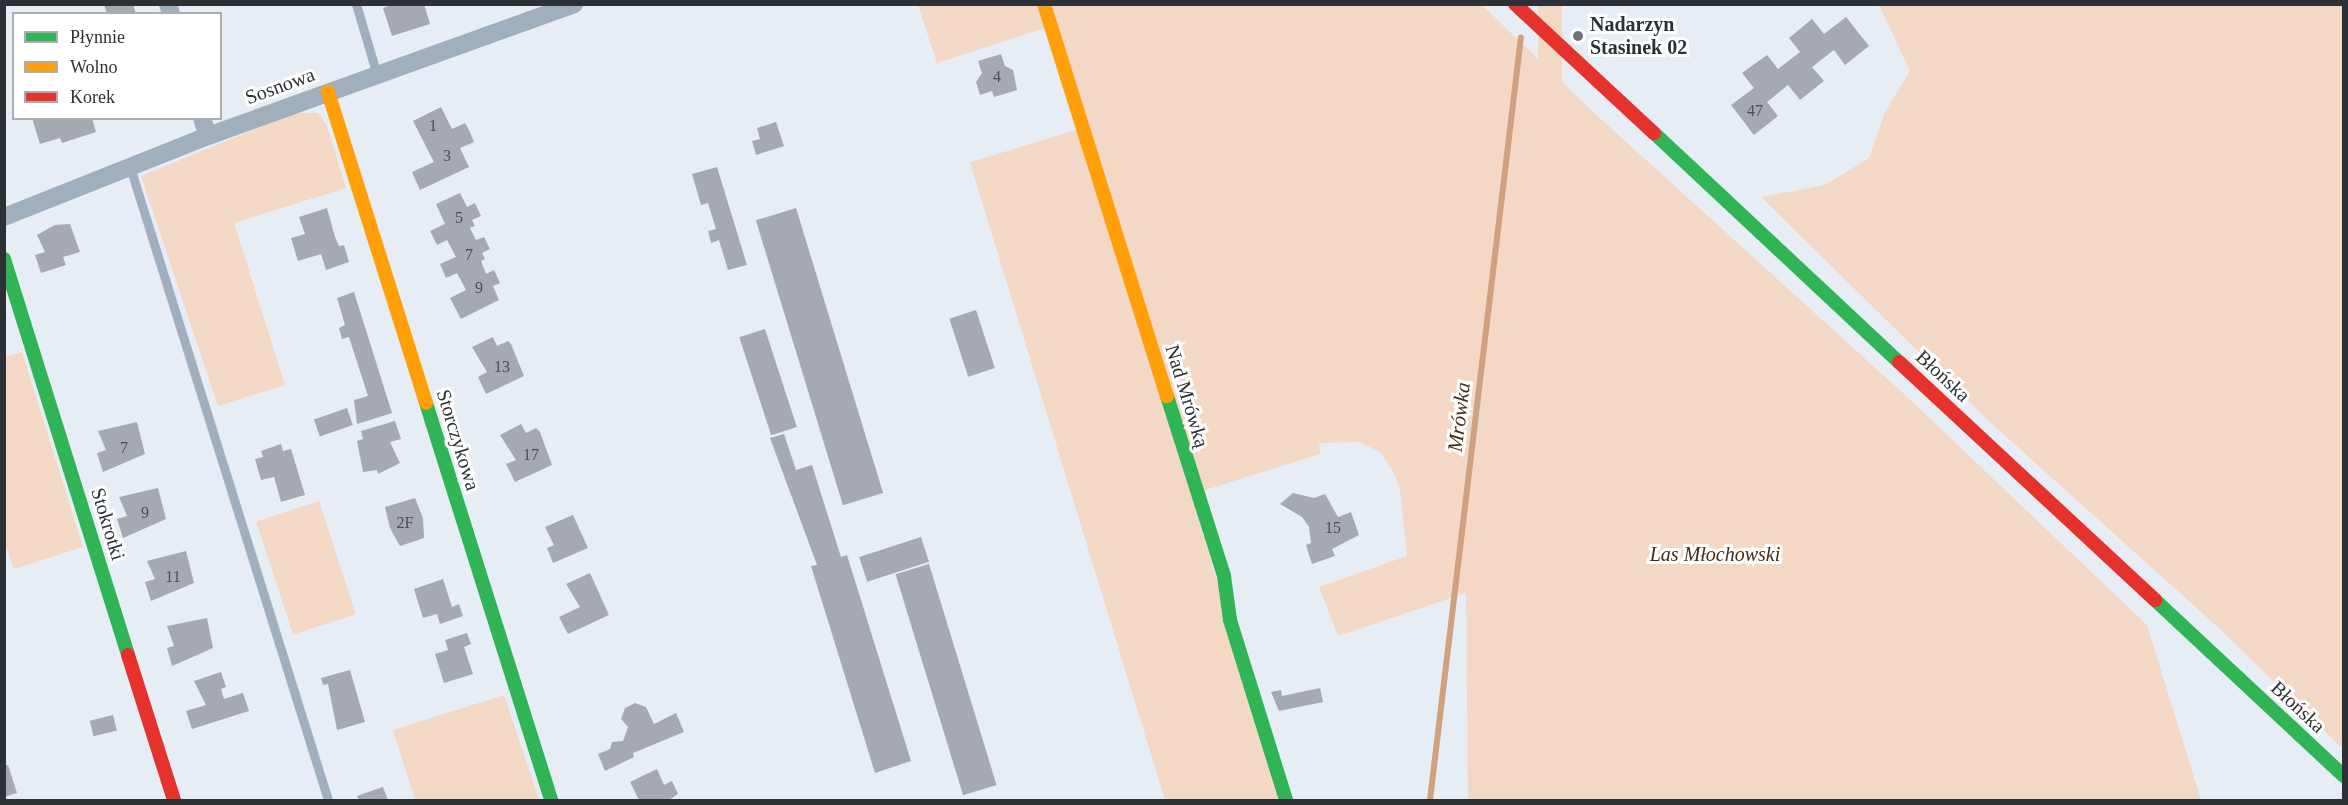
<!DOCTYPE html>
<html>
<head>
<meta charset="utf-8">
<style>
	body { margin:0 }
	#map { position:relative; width:2348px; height:805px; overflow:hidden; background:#e6edf4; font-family:"Times New Roman",serif }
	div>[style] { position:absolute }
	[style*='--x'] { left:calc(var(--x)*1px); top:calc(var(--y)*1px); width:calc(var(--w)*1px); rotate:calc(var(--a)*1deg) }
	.green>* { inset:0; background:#f3d8c6; transform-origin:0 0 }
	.stream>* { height:6px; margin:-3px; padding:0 3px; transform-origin:3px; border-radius:3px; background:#cfa17e }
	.building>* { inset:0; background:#a5aab0; transform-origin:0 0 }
	.lane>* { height:9px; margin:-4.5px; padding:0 4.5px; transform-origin:4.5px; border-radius:4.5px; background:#a0afbb }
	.street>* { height:18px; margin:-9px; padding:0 9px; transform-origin:9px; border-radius:9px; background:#a0afbb }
	.fast>* { height:14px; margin:-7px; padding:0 7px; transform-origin:7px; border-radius:7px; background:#30b455 }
	.slow>* { height:14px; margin:-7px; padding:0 7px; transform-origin:7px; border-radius:7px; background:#ff9f0a }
	.jam>* { height:14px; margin:-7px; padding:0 7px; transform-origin:7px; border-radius:7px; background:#e5322d }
	.dots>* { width:16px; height:16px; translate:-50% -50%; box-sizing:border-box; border:3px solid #fff; border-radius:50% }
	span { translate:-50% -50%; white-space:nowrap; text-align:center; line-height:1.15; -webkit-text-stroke:6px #fff; paint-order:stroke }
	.number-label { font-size:16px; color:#4a4f54 }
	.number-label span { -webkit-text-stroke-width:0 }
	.poi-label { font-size:20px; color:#2c3136; font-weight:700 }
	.left { translate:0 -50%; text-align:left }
	.street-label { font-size:20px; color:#2c3136 }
	.park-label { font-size:20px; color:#472a14; font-style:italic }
	.water-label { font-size:21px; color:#492c16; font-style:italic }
	.frame { position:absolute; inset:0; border:6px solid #2c3136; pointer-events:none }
	.legend { position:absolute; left:12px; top:12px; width:210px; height:108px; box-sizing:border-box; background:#fff; border:2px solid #abadaf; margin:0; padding:8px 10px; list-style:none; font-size:18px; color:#2c3136 }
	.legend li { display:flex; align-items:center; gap:12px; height:30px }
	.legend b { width:30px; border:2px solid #abadaf }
</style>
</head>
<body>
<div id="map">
	<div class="green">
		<i style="clip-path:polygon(918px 5px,1037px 5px,1045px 28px,937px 63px)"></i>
		<i style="clip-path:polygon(1049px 5px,1482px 5px,1592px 111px,1904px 394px,2147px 625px,2201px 800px,1468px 800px,1466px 593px,1338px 636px,1319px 587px,1407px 556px,1400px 491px,1395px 475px,1381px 453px,1360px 442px,1319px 443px,1320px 454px,1202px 491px)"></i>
		<i style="left:1538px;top:5px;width:24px;height:233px"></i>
		<i style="clip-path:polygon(1879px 5px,2343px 5px,2343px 749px,2221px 630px,1991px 423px,1761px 197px,1825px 185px,1869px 158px,1885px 112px,1910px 71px)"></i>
		<i style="clip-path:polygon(294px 113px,318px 113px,327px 126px,346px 188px,234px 223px,285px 385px,218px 406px,141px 176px)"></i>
		<i style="left:1079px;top:129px;width:700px;height:114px;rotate:73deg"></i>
		<i style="clip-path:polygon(22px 352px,83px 547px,14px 569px,4px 540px,4px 357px)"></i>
		<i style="left:319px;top:501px;width:119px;height:66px;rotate:72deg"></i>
		<i style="clip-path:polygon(504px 695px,539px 800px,415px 800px,393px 730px)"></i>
	</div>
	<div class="stream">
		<i style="--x:1430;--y:800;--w:768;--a:-83.2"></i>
	</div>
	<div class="building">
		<i style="clip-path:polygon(104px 4px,133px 4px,136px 14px,107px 14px)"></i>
		<i style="clip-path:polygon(395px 4px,424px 4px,430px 24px,392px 36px,383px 8px)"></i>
		<i style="clip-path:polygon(1846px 17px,1869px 46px,1845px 65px,1834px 50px,1812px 67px,1824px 81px,1800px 100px,1788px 85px,1767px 102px,1778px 116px,1754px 135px,1731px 105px,1754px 88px,1742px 73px,1767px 55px,1778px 69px,1800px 52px,1789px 38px,1812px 19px,1824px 34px)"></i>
		<i style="clip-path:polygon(1001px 54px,1005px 66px,1013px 70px,1017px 90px,994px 97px,992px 91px,980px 95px,976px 82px,982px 73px,978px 61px)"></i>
		<i style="clip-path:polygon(441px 107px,452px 129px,465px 123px,469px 130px,474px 142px,460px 148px,469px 167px,420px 190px,412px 172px,434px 162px,413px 121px)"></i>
		<i style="clip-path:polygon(32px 118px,92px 118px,96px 132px,62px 143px,60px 138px,40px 144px)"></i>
		<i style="clip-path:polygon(776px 122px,784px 146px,756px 155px,752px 141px,760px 139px,757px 128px)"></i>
		<i style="clip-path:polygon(717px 167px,747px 265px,728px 270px,719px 240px,711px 243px,708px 231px,716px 229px,708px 203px,701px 205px,692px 174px)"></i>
		<i style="clip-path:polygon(460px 193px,467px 207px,475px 203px,481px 216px,472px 220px,475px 226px,470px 228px,476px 240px,484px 237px,490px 249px,482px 253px,485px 259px,481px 261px,486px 274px,494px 270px,500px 283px,493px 286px,499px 300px,461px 319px,450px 298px,466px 290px,457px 273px,446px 278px,440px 264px,456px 257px,447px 240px,437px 245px,430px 231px,445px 224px,436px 204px)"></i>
		<i style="clip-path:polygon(327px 208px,335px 237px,339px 246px,344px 245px,349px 262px,326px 270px,321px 254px,298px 261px,291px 238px,305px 234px,299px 217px)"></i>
		<i style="left:796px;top:208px;width:298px;height:42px;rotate:73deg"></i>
		<i style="clip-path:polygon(70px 224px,80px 252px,63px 257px,66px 265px,41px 273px,35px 255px,45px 252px,37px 235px,55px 225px)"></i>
		<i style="clip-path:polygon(354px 292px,392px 413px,357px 424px,354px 400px,368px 396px,349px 337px,342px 339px,339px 328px,345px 325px,337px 298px)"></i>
		<i style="left:976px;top:310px;width:61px;height:28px;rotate:72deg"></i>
		<i style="left:765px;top:329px;width:103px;height:27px;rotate:72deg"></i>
		<i style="clip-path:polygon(493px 337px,497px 346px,508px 341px,511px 344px,524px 376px,486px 394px,478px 377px,487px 372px,472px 347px)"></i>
		<i style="left:347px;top:408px;width:18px;height:35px;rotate:71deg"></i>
		<i style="clip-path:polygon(395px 421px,401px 439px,390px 442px,400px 463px,378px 474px,377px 470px,363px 472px,357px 441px,363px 439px,361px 431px)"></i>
		<i style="clip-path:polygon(137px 422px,145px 454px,103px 472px,97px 453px,106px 450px,98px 431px)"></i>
		<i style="clip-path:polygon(521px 424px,526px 433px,536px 428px,540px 432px,552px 465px,515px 482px,506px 464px,516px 460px,500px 435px)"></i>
		<i style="clip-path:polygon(784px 434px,796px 470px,812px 465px,841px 557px,847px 555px,911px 761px,875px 773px,811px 566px,817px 565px,770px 438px)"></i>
		<i style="clip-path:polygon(281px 444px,283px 451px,291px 449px,305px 495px,281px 502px,274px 477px,261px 480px,255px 459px,263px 457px,261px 451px)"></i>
		<i style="clip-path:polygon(158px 488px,166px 519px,123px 538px,117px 519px,127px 516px,119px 497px)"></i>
		<i style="clip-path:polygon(1293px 493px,1314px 498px,1325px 494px,1338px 517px,1351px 512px,1359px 535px,1332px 549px,1335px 556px,1312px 564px,1306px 545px,1311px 543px,1309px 527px,1302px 517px,1280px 504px)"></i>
		<i style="clip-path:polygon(415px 498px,423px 518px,424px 538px,400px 546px,390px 528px,385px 507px)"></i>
		<i style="clip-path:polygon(573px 515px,588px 548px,553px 563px,547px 548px,554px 545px,545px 527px)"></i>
		<i style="left:921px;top:537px;width:26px;height:65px;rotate:72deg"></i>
		<i style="clip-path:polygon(186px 551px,194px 583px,151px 601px,145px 582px,155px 579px,147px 561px)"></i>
		<i style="left:929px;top:564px;width:231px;height:35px;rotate:73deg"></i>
		<i style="clip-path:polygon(590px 573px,609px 615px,568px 634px,559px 617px,580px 607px,566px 584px)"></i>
		<i style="clip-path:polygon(443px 579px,452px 607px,459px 604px,463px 616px,440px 624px,437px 614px,423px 618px,414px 589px)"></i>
		<i style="clip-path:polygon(207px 618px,213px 648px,172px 666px,167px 648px,174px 646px,167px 626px)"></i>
		<i style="clip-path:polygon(467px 633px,471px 644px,464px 647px,473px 674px,444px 683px,435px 654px,448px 650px,445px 640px)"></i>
		<i style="clip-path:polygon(350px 670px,365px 722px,337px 730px,328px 684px,323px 685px,321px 678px)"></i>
		<i style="clip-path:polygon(221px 672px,226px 687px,221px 689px,224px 699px,243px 693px,249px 711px,192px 729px,186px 711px,206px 705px,194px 681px)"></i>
		<i style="clip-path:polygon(1320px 688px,1323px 702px,1279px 711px,1271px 692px,1281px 690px,1282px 696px)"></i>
		<i style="clip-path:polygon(635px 703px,646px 707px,654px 724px,676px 713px,684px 732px,633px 753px,634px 757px,605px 771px,598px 754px,610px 749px,612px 742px,623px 741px,628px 727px,621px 719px,625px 708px)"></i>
		<i style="left:113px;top:715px;width:16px;height:24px;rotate:76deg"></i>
		<i style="clip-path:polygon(8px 765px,17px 793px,4px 797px,4px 766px)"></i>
		<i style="clip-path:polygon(657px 769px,664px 785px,672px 781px,678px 794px,669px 800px,639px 800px,630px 782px)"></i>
		<i style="clip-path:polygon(383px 787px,388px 800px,359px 800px,357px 796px)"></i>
	</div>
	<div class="lane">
		<i style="--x:356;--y:4;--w:74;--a:73.5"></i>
		<i style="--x:130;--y:167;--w:663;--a:72.63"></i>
	</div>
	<div class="street">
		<i style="--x:168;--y:4;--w:10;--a:73"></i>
		<i style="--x:202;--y:118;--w:19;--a:72"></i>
		<i style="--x:4;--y:217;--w:219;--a:-21.7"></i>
		<i style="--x:208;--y:136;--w:389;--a:-19.8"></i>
	</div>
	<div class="fast">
		<i style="--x:1654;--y:133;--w:335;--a:43.1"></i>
		<i style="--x:4;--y:259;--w:415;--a:72.6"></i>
		<i style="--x:1167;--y:396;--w:189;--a:72.4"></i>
		<i style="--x:1224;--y:576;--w:44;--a:82.2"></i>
		<i style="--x:1230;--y:620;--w:189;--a:72.7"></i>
		<i style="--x:426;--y:403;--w:416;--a:72.5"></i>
		<i style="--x:2155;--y:600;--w:258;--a:43"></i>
	</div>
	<div class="slow">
		<i style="--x:1044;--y:4;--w:411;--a:72.6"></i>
		<i style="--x:328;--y:92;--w:326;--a:72.5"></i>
	</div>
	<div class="jam">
		<i style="--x:1515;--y:4;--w:190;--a:42.9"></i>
		<i style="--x:1899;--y:362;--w:350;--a:42.9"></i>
		<i style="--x:128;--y:655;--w:152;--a:72.4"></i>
	</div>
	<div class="dots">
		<i style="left:1578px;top:36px;background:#6d7378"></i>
	</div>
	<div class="number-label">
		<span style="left:997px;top:77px">4</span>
		<span style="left:1755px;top:111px">47</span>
		<span style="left:433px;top:126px">1</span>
		<span style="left:447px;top:156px">3</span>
		<span style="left:459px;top:218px">5</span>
		<span style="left:469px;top:255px">7</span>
		<span style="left:479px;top:288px">9</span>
		<span style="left:502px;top:367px">13</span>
		<span style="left:124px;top:448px">7</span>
		<span style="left:531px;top:455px">17</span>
		<span style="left:145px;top:513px">9</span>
		<span style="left:405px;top:523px">2F</span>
		<span style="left:1333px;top:528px">15</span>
		<span style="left:173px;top:577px">11</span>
	</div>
	<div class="poi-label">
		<span class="left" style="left:1590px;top:36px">Nadarzyn<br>Stasinek 02</span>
	</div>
	<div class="street-label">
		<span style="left:280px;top:86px;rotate:-20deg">Sosnowa</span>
		<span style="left:1943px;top:376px;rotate:43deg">Błońska</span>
		<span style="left:1187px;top:396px;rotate:73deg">Nad Mrówką</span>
		<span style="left:458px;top:440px;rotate:73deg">Storczykowa</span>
		<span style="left:108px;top:524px;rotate:73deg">Stokrotki</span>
		<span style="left:2298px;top:707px;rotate:43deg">Błońska</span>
	</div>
	<div class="park-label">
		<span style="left:1715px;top:554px">Las Młochowski</span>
	</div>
	<div class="water-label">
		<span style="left:1459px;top:417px;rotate:-83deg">Mrówka</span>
	</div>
	<div class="frame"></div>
	<ul class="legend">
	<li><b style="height:8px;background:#30b455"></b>Płynnie</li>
	<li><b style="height:8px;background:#ff9f0a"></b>Wolno</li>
	<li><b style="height:8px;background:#e5322d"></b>Korek</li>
	</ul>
</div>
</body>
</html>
